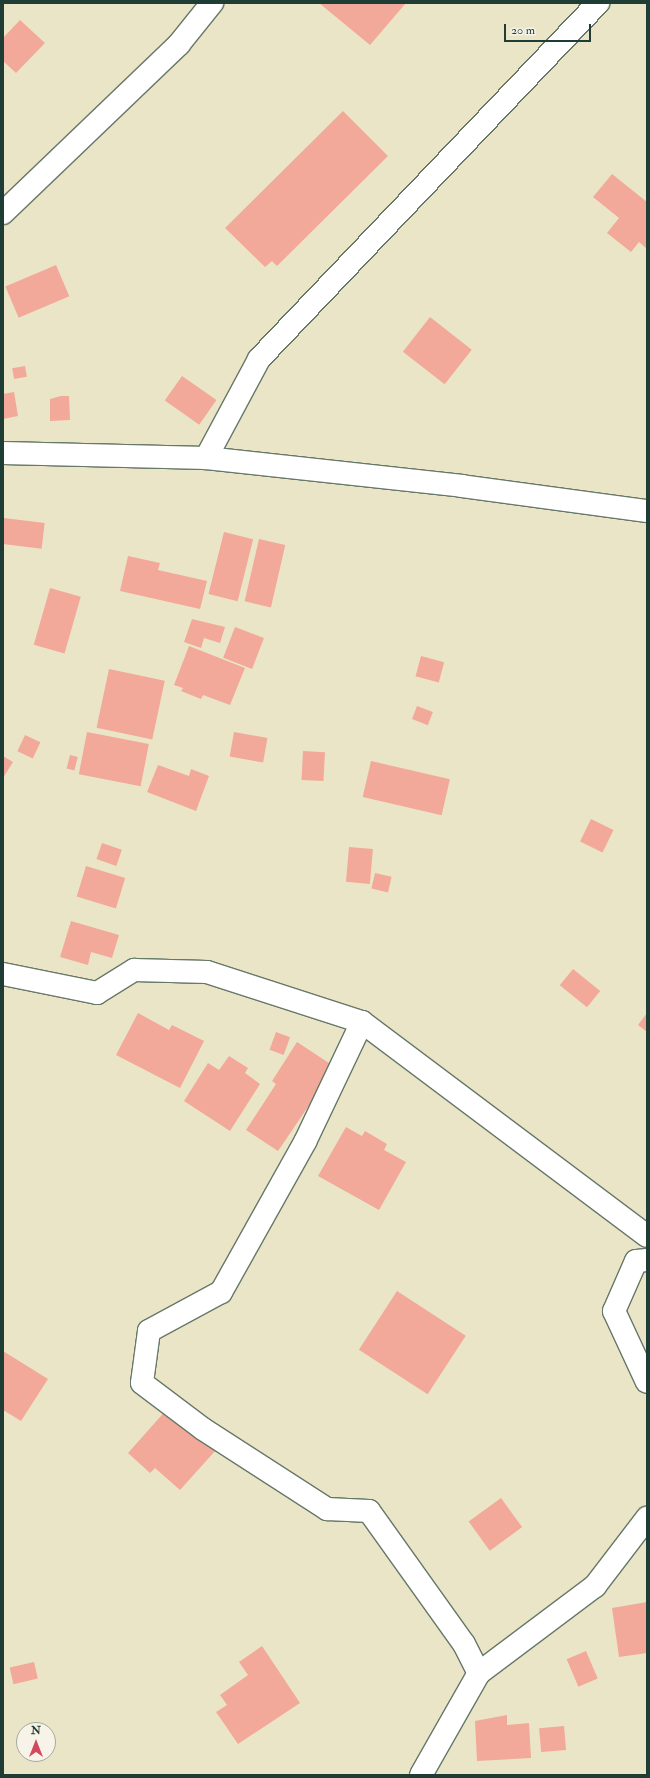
<!DOCTYPE html>
<html>
<head>
<meta charset="utf-8">
<style>
	body { margin:0 }
	#map { position:relative; width:650px; height:1778px; overflow:hidden; background:#ebe5c8; font-family:"IM FELL Double Pica",serif }
	div>[style] { position:absolute }
	[style*='--x'] { left:calc(var(--x)*1px); top:calc(var(--y)*1px); width:calc(var(--w)*1px); rotate:calc(var(--a)*1deg) }
	.building>* { inset:0; background:#f2a999; transform-origin:0 0 }
	.roads { filter:drop-shadow(1px 0 #667868) drop-shadow(-1px 0 #667868) drop-shadow(0 1px #667868) drop-shadow(0 -1px #667868) }
	.minor>* { height:22px; margin:-11px; padding:0 11px; transform-origin:11px; border-radius:11px; background:#fff }
	span { translate:-50% -50%; white-space:nowrap; text-align:center; line-height:1.15; -webkit-text-stroke:3px #f7f3e8; paint-order:stroke }
	.frame { position:absolute; inset:0; border:4px solid #1f3d34; pointer-events:none }
	.north { position:absolute; left:16px; top:1722px; width:40px; height:40px; box-sizing:border-box; background:#f7f3e8; border:1px solid #a1aaa0; border-radius:50%; rotate:0deg; font-size:11px; font-weight:700; line-height:16px; text-align:center; color:#1f3d34 }
	.north::after { content:''; display:block; margin:auto; width:14px; height:18px; background:#d1495b; clip-path:polygon(50% 0,100% 100%,50% 72%,0 100%) }
	.scale { position:absolute; left:504px; top:24px; width:87px; height:18px; box-sizing:border-box; border:2px solid #1f3d34; border-top:0; padding-left:5px; font-size:12px; line-height:14px; white-space:nowrap; color:#1f3d34; -webkit-text-stroke:3px #f7f3e8; paint-order:stroke }
</style>
</head>
<body>
<div id="map">
	<div class="building">
		<i style="clip-path:polygon(319px 3px,406px 3px,370px 45px)"></i>
		<i style="clip-path:polygon(20px 20px,45px 43px,16px 73px,3px 61px,3px 38px)"></i>
		<i style="clip-path:polygon(343px 111px,388px 156px,277px 266px,272px 261px,265px 267px,225px 228px)"></i>
		<i style="clip-path:polygon(612px 174px,647px 202px,647px 249px,639px 242px,631px 252px,607px 233px,619px 218px,593px 197px)"></i>
		<i style="left:56px;top:265px;width:34px;height:55px;rotate:67deg"></i>
		<i style="left:430px;top:317px;width:53px;height:44px;rotate:38deg"></i>
		<i style="left:25px;top:366px;width:11px;height:13px;rotate:80deg"></i>
		<i style="left:182px;top:376px;width:42px;height:30px;rotate:35deg"></i>
		<i style="clip-path:polygon(14px 392px,18px 416px,3px 419px,3px 394px)"></i>
		<i style="clip-path:polygon(61px 396px,69px 396px,70px 420px,50px 421px,50px 399px)"></i>
		<i style="left:4px;top:518px;width:41px;height:26px;rotate:7deg"></i>
		<i style="left:224px;top:532px;width:30px;height:64px;rotate:14deg"></i>
		<i style="left:259px;top:539px;width:27px;height:64px;rotate:13deg"></i>
		<i style="clip-path:polygon(128px 556px,160px 563px,158px 570px,207px 581px,200px 609px,120px 591px)"></i>
		<i style="left:50px;top:588px;width:32px;height:59px;rotate:16deg"></i>
		<i style="clip-path:polygon(192px 619px,225px 627px,220px 643px,204px 638px,201px 648px,184px 642px)"></i>
		<i style="left:235px;top:627px;width:31px;height:33px;rotate:21deg"></i>
		<i style="clip-path:polygon(189px 646px,245px 668px,230px 705px,203px 695px,201px 699px,181px 691px,183px 688px,174px 685px)"></i>
		<i style="left:421px;top:656px;width:24px;height:21px;rotate:15deg"></i>
		<i style="left:109px;top:669px;width:57px;height:60px;rotate:12deg"></i>
		<i style="left:417px;top:706px;width:17px;height:14px;rotate:21deg"></i>
		<i style="left:87px;top:732px;width:63px;height:43px;rotate:11deg"></i>
		<i style="left:234px;top:732px;width:34px;height:25px;rotate:10deg"></i>
		<i style="left:25px;top:735px;width:17px;height:18px;rotate:25deg"></i>
		<i style="left:303px;top:751px;width:22px;height:29px;rotate:3deg"></i>
		<i style="left:70px;top:755px;width:8px;height:14px;rotate:14deg"></i>
		<i style="clip-path:polygon(3px 756px,13px 762px,3px 778px)"></i>
		<i style="left:371px;top:761px;width:81px;height:37px;rotate:13deg"></i>
		<i style="clip-path:polygon(158px 765px,189px 776px,191px 769px,209px 776px,196px 811px,147px 792px)"></i>
		<i style="left:591px;top:819px;width:25px;height:25px;rotate:26deg"></i>
		<i style="left:102px;top:843px;width:21px;height:17px;rotate:19deg"></i>
		<i style="left:349px;top:847px;width:24px;height:35px;rotate:5deg"></i>
		<i style="left:86px;top:866px;width:41px;height:32px;rotate:17deg"></i>
		<i style="left:375px;top:873px;width:17px;height:16px;rotate:13deg"></i>
		<i style="clip-path:polygon(71px 921px,119px 935px,112px 958px,91px 952px,88px 965px,60px 957px)"></i>
		<i style="left:573px;top:969px;width:35px;height:21px;rotate:39deg"></i>
		<i style="clip-path:polygon(138px 1013px,169px 1030px,172px 1025px,204px 1041px,180px 1088px,116px 1055px)"></i>
		<i style="clip-path:polygon(647px 1013px,647px 1032px,638px 1025px)"></i>
		<i style="left:276px;top:1032px;width:15px;height:19px;rotate:20deg"></i>
		<i style="clip-path:polygon(297px 1042px,335px 1067px,278px 1151px,246px 1130px,276px 1084px,272px 1081px)"></i>
		<i style="clip-path:polygon(229px 1056px,248px 1068px,245px 1073px,260px 1084px,230px 1131px,184px 1101px,208px 1063px,219px 1070px)"></i>
		<i style="clip-path:polygon(346px 1127px,362px 1136px,365px 1131px,387px 1144px,384px 1150px,406px 1162px,379px 1210px,318px 1176px)"></i>
		<i style="left:397px;top:1291px;width:82px;height:70px;rotate:33deg"></i>
		<i style="clip-path:polygon(3px 1351px,48px 1379px,21px 1421px,3px 1410px)"></i>
		<i style="clip-path:polygon(168px 1408px,216px 1450px,180px 1490px,155px 1468px,150px 1473px,128px 1453px)"></i>
		<i style="left:501px;top:1498px;width:36px;height:40px;rotate:54deg"></i>
		<i style="clip-path:polygon(647px 1602px,647px 1653px,619px 1657px,612px 1608px)"></i>
		<i style="clip-path:polygon(262px 1646px,300px 1703px,238px 1744px,216px 1712px,227px 1705px,220px 1695px,248px 1675px,239px 1662px)"></i>
		<i style="left:586px;top:1651px;width:30px;height:21px;rotate:67deg"></i>
		<i style="left:34px;top:1662px;width:17px;height:25px;rotate:77deg"></i>
		<i style="clip-path:polygon(507px 1715px,507px 1725px,529px 1723px,531px 1758px,477px 1761px,475px 1721px)"></i>
		<i style="left:564px;top:1726px;width:24px;height:25px;rotate:85deg"></i>
	</div>
	<div class="roads">
		<div class="minor">
			<i style="--x:3;--y:213;--w:244;--a:-43.8"></i>
			<i style="--x:179;--y:44;--w:53;--a:-51.2"></i>
			<i style="--x:3;--y:453;--w:203;--a:1.4"></i>
			<i style="--x:206;--y:458;--w:258;--a:6.2"></i>
			<i style="--x:462;--y:486;--w:187;--a:7.7"></i>
			<i style="--x:206;--y:458;--w:112;--a:-61.8"></i>
			<i style="--x:259;--y:359;--w:492;--a:-46.4"></i>
			<i style="--x:3;--y:974;--w:96;--a:11.4"></i>
			<i style="--x:97;--y:993;--w:44;--a:-31.9"></i>
			<i style="--x:134;--y:970;--w:73;--a:1.6"></i>
			<i style="--x:207;--y:972;--w:163;--a:17.9"></i>
			<i style="--x:362;--y:1022;--w:356;--a:36.9"></i>
			<i style="--x:362;--y:1022;--w:133;--a:115.4"></i>
			<i style="--x:305;--y:1142;--w:172;--a:119.2"></i>
			<i style="--x:221;--y:1292;--w:82;--a:151.6"></i>
			<i style="--x:149;--y:1331;--w:52;--a:97.7"></i>
			<i style="--x:142;--y:1383;--w:76;--a:37"></i>
			<i style="--x:203;--y:1429;--w:148;--a:32.8"></i>
			<i style="--x:327;--y:1509;--w:42;--a:2.7"></i>
			<i style="--x:369;--y:1511;--w:163;--a:54.5"></i>
			<i style="--x:464;--y:1644;--w:33;--a:63"></i>
			<i style="--x:647;--y:1260;--w:11;--a:175"></i>
			<i style="--x:636;--y:1261;--w:55;--a:113.7"></i>
			<i style="--x:614;--y:1311;--w:78;--a:65.1"></i>
			<i style="--x:421;--y:1775;--w:117;--a:-60.4"></i>
			<i style="--x:479;--y:1673;--w:145;--a:-36.9"></i>
			<i style="--x:595;--y:1586;--w:86;--a:-52.6"></i>
		</div>
	</div>
	<div class="frame"></div>
	<div class="north">N</div>
	<div class="scale">20 m</div>
</div>
</body>
</html>
